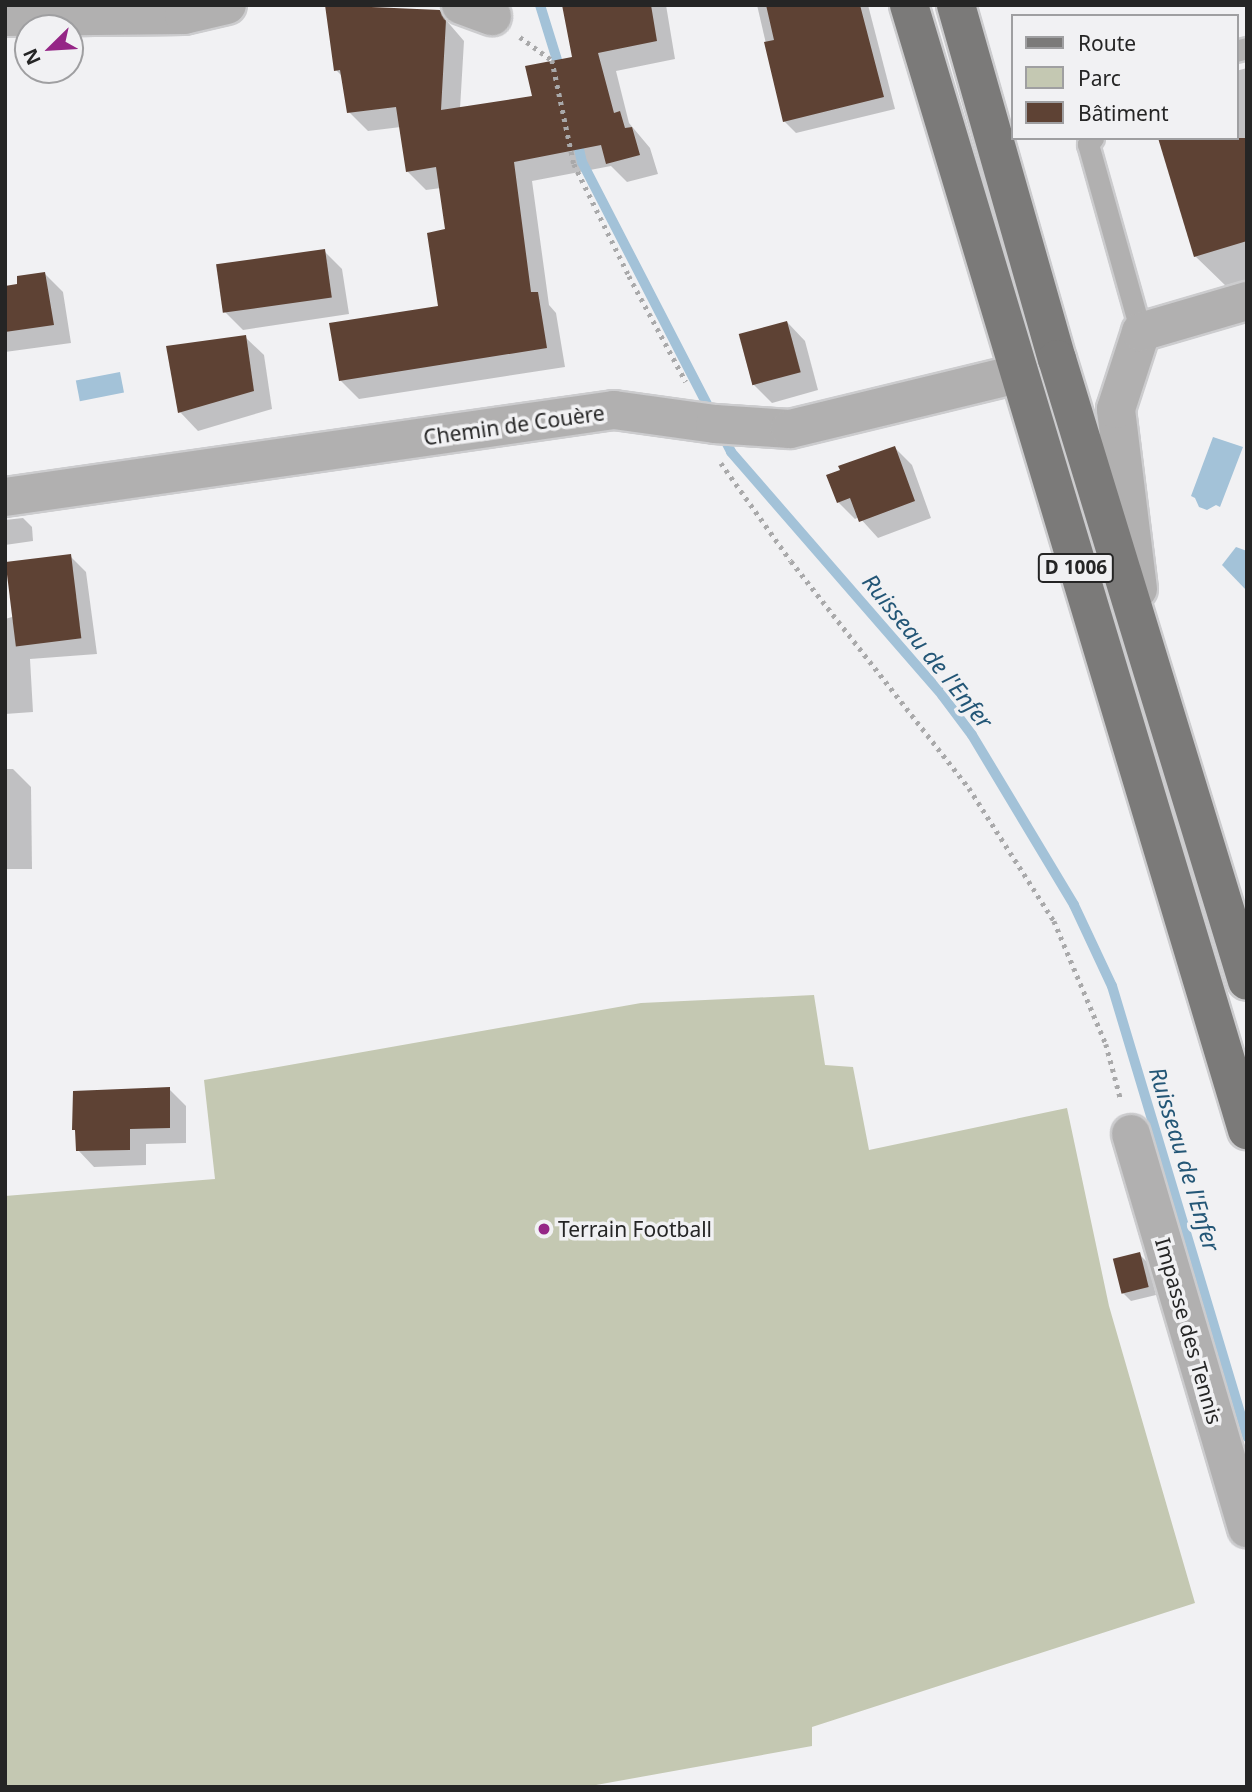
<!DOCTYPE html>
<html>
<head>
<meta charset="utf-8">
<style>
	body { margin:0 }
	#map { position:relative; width:1252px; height:1792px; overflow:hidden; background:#f1f1f3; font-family:"Noto Sans",sans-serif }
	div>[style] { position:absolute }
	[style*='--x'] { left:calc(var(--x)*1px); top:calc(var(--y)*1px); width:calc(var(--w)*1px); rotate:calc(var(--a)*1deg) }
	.green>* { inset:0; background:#c4c8b2 }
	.water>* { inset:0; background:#a3c2d8; transform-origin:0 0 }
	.shadow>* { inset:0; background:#0003 }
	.stream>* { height:10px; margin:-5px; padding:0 5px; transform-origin:5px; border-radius:5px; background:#a3c2d8 }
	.building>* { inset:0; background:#5e4234; transform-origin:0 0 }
	.path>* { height:4.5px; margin-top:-2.25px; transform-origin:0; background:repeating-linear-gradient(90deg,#a9a9aa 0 3.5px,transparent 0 8.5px) }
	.roads { filter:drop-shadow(2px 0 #ccccce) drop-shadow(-2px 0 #ccccce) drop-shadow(0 2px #ccccce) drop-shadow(0 -2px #ccccce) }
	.service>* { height:21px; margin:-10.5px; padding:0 10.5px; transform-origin:10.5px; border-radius:10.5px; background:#b1b0b0 }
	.minor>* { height:38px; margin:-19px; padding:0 19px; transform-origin:19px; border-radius:19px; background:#b1b0b0 }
	.primary>* { height:38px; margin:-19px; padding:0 19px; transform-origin:19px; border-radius:19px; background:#7b7a79 }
	.dots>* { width:19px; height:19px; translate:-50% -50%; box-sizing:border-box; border:4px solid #f1f1f3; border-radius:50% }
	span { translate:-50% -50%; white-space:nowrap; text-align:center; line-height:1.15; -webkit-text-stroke:7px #f1f1f3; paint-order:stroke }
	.shield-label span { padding:2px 5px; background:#f1f1f3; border:2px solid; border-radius:5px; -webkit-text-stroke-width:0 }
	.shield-label { font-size:19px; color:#252525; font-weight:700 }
	.street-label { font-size:21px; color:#252525 }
	.poi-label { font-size:21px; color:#252525 }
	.left { translate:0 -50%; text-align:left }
	.water-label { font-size:23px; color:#235676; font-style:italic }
	.frame { position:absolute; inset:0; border:7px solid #252525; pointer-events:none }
	.legend { position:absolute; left:1011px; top:14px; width:228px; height:126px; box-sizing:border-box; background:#f1f1f3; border:2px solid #9f9fa1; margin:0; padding:9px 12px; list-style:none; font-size:21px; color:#252525 }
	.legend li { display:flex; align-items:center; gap:14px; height:35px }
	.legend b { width:35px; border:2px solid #9f9fa1 }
	.north { position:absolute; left:14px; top:14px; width:70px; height:70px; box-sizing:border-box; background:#f1f1f3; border:2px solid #9f9fa1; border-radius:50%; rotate:246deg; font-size:19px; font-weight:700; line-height:28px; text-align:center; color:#252525 }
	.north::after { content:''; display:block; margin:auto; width:24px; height:32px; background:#952686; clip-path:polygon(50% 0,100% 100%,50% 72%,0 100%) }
</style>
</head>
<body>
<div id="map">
	<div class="green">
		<i style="clip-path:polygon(814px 995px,825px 1065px,853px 1067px,869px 1150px,1067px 1108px,1109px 1306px,1195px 1603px,812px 1727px,812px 1746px,585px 1787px,5px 1787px,5px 1196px,215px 1179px,204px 1080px,641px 1003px)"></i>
	</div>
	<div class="water">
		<i style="left:120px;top:372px;width:21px;height:45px;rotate:79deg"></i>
		<i style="clip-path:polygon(1213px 437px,1243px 447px,1220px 507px,1216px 505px,1207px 510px,1199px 507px,1195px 498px,1191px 496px)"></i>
		<i style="clip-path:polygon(1236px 547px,1247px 551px,1247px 591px,1222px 565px)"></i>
	</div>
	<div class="shadow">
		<i style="clip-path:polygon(326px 5px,439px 12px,464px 41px,460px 109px,534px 98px,574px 58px,564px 5px,666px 5px,675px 59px,616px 71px,629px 123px,650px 148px,658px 174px,627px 182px,611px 166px,532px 181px,549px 305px,556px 313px,565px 367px,359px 399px,340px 380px,440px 308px,447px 231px,441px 188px,426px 190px,407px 171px,401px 127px,368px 131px,349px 112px,343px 77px,336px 70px)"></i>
		<i style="clip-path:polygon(757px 5px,868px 5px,895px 109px,796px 133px,784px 121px)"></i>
		<i style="clip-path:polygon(1247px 68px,1247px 281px,1227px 287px,1195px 256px,1236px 138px,1236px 71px)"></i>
		<i style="clip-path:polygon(324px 251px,342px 269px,349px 314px,243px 330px,225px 312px)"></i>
		<i style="clip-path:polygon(45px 274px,63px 292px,71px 343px,5px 352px,5px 288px,19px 286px)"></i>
		<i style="clip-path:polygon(787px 322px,805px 341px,818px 390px,772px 403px,753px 384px)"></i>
		<i style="clip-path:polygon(245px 337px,264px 355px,272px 409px,198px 431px,180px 412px)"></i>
		<i style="clip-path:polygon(895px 448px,912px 465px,931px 518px,878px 538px,859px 517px,855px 519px,838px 502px)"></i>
		<i style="clip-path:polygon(23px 518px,32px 527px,33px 541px,5px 545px,5px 520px)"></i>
		<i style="clip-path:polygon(70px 556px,86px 572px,97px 654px,30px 659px,33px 712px,5px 714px,5px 619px,12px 617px)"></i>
		<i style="clip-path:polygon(5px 769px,13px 769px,31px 787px,32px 869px,5px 869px)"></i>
		<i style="clip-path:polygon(169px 1089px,186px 1106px,186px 1143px,146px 1144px,146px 1165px,94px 1167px,78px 1150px,77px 1132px)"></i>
		<i style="clip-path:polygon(1139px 1254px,1148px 1263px,1156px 1295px,1131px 1301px,1122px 1292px)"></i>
	</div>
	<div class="stream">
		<i style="--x:540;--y:5;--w:71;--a:72.8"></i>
		<i style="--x:576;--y:136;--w:27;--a:77"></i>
		<i style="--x:582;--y:162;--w:286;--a:62.7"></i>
		<i style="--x:722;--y:434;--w:20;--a:63"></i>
		<i style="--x:731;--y:452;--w:322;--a:49"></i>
		<i style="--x:942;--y:695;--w:50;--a:53.1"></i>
		<i style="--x:972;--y:735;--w:198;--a:59"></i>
		<i style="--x:1074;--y:905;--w:89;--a:64.9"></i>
		<i style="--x:1112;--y:986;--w:471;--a:73.3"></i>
	</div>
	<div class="building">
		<i style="clip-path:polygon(325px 5px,440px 10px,446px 20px,441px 110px,532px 96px,525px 66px,572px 57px,562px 5px,651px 5px,657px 41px,598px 53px,614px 113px,620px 111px,625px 128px,632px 127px,640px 155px,606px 164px,601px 145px,514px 162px,531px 292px,538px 292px,547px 348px,339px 381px,329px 323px,438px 306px,427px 233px,445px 229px,436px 167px,406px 172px,396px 107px,347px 113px,340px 70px,334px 71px)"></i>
		<i style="clip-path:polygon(766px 5px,860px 5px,884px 97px,783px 122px,764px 42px,774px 40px)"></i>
		<i style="clip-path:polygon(1158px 138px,1247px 138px,1247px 241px,1194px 257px)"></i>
		<i style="left:325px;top:249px;width:49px;height:110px;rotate:82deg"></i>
		<i style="clip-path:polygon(45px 272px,54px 325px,5px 332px,5px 286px,17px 284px,17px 276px)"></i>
		<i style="left:787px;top:321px;width:53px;height:50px;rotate:75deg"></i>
		<i style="clip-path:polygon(246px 335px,254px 391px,178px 413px,166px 346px)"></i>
		<i style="clip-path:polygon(895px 446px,915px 501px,859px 522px,850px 498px,837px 503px,826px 475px,840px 470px,838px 466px)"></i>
		<i style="left:71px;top:554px;width:85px;height:66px;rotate:83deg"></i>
		<i style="clip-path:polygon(170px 1087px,170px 1128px,130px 1129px,130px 1150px,76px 1151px,75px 1130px,72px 1130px,73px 1091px)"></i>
		<i style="left:1140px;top:1252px;width:36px;height:28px;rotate:76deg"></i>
	</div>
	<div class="path">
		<i style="--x:520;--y:37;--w:39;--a:36"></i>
		<i style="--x:552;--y:60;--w:106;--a:78.1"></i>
		<i style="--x:574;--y:164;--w:125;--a:63.8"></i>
		<i style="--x:629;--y:276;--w:120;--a:61.7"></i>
		<i style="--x:721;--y:463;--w:120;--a:54.5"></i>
		<i style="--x:791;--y:561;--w:288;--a:51.9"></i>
		<i style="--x:969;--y:788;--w:158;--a:57.4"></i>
		<i style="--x:1054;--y:921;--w:134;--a:67.1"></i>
		<i style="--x:1106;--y:1044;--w:58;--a:75"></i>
	</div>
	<div class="roads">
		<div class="service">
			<i style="--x:1236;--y:51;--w:11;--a:-15"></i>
			<i style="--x:1093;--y:138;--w:8;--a:130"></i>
			<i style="--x:1088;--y:144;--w:195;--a:74.3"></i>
		</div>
		<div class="minor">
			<i style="--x:461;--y:5;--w:33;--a:20"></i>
			<i style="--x:5;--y:17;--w:179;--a:-0.6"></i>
			<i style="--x:184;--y:15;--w:44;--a:-13.1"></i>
			<i style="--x:5;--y:497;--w:615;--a:-8.13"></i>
			<i style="--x:614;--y:410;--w:102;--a:7.9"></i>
			<i style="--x:715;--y:424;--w:75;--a:3.8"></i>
			<i style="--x:790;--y:429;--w:235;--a:-13.6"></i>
			<i style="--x:1138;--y:589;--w:181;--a:-97"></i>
			<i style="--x:1116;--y:409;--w:81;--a:-72"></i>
			<i style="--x:1141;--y:332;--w:110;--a:-16.3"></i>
			<i style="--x:1131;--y:1134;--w:411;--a:73.6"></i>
		</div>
		<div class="primary">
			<i style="--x:909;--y:5;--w:1175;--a:73.28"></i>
			<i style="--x:956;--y:5;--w:368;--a:74.1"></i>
			<i style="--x:1057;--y:359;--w:650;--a:73.01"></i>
		</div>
	</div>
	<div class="dots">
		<i style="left:544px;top:1229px;background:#952686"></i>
	</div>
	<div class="shield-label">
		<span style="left:1076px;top:568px">D 1006</span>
	</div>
	<div class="street-label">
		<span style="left:514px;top:425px;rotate:-8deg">Chemin de Couère</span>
		<span style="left:1189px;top:1331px;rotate:74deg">Impasse des Tennis</span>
	</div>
	<div class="poi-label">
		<span class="left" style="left:558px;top:1229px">Terrain Football</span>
	</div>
	<div class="water-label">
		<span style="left:928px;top:651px;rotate:51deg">Ruisseau de l'Enfer</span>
		<span style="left:1185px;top:1159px;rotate:73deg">Ruisseau de l'Enfer</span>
	</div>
	<div class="frame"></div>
	<ul class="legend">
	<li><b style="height:9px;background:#7b7a79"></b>Route</li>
	<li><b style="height:19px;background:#c4c8b2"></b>Parc</li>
	<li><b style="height:19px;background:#5e4234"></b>Bâtiment</li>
	</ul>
	<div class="north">N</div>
</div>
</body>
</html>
